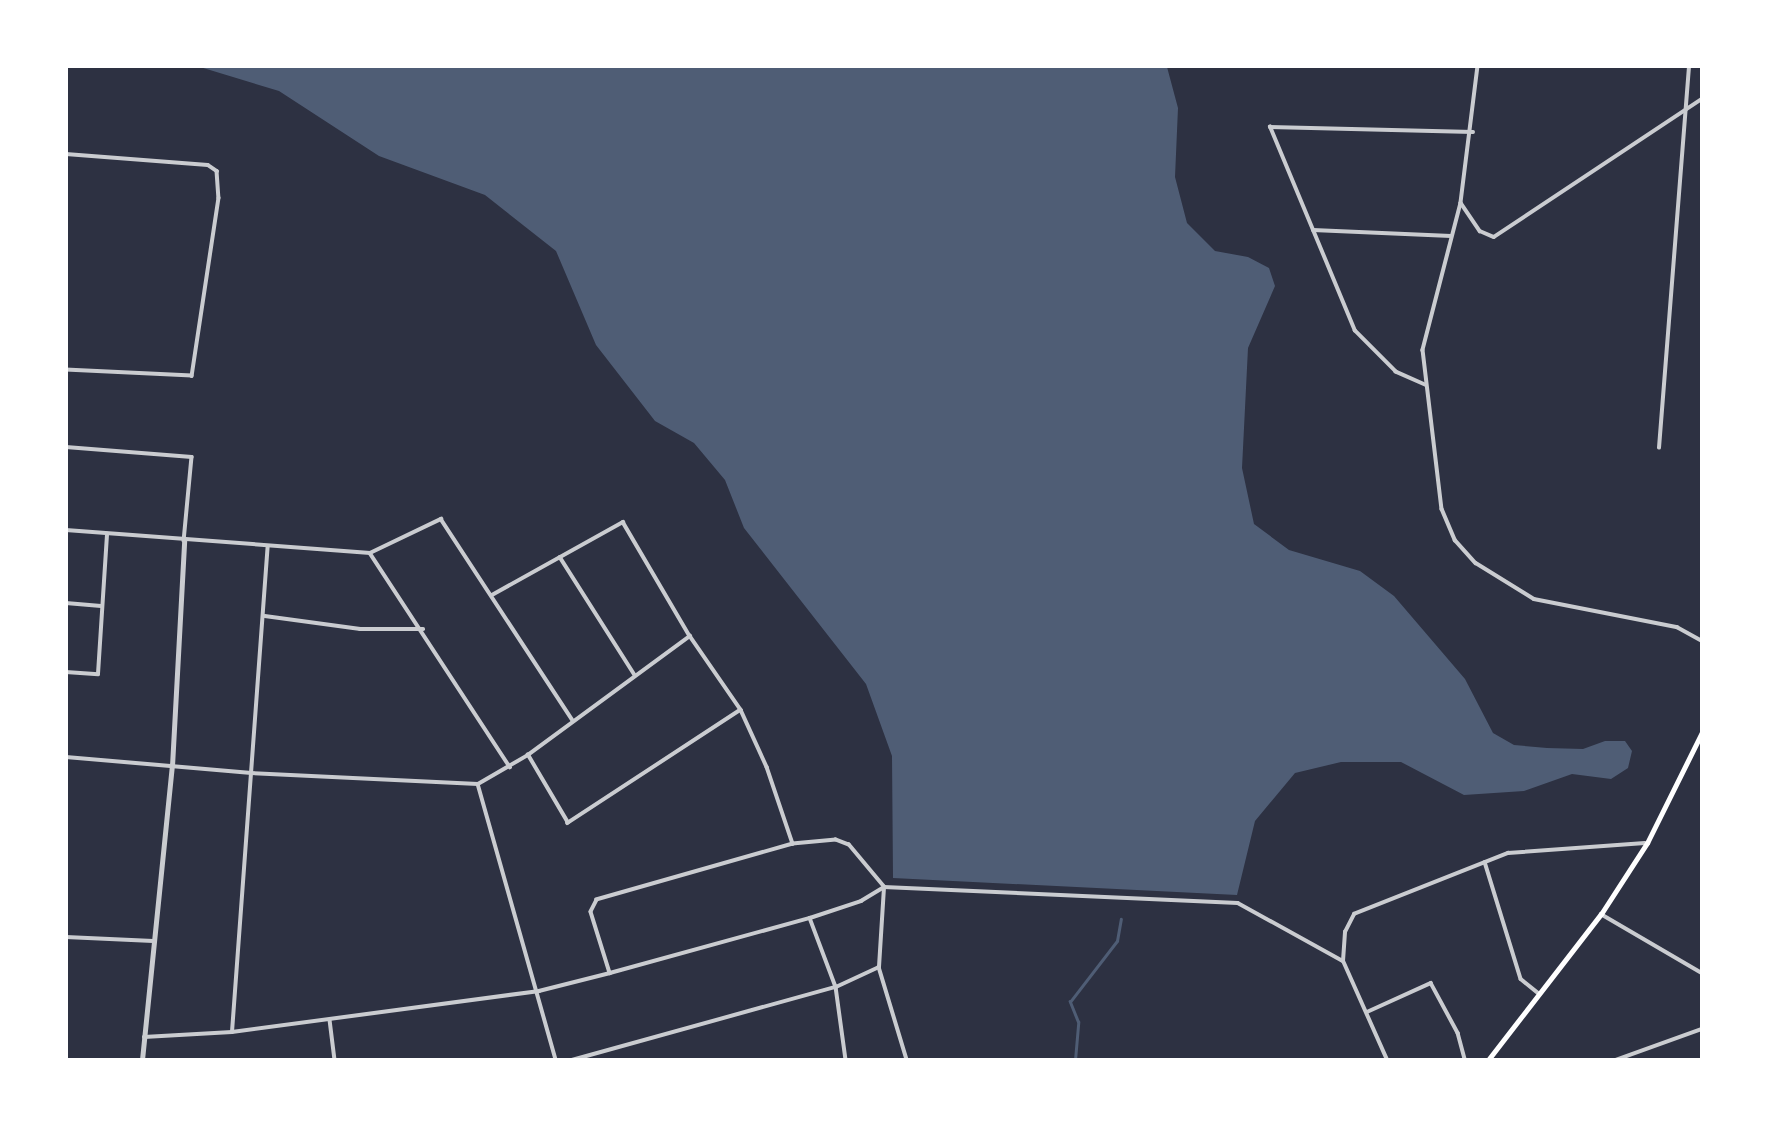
<!DOCTYPE html>
<html>
<head>
<meta charset="utf-8">
<style>
	body { margin:0 }
	#map { position:relative; width:1768px; height:1126px; overflow:hidden; background:#2d3142; font-family:"Golos Text",sans-serif }
	div>[style] { position:absolute }
	[style*='--x'] { left:calc(var(--x)*1px); top:calc(var(--y)*1px); width:calc(var(--w)*1px); rotate:calc(var(--a)*1deg) }
	.water>* { inset:0; background:#4f5d75 }
	.stream>* { height:2.5px; margin:-1.25px; padding:0 1.25px; transform-origin:1.25px; border-radius:1.25px; background:#4f5d75 }
	.minor>* { height:3.5px; margin:-1.75px; padding:0 1.75px; transform-origin:1.75px; border-radius:1.75px; background:#caccd0 }
	.tertiary>* { height:4.5px; margin:-2.25px; padding:0 2.25px; transform-origin:2.25px; border-radius:2.25px; background:#caccd0 }
	.secondary>* { height:5px; margin:-2.5px; padding:0 2.5px; transform-origin:2.5px; border-radius:2.5px; background:#fff }
	span { translate:-50% -50%; white-space:nowrap; text-align:center; line-height:1.15; -webkit-text-stroke:7px #fff; paint-order:stroke }
	.frame { position:absolute; inset:0; border:68px solid #fff; pointer-events:none }
</style>
</head>
<body>
<div id="map">
	<div class="water">
		<i style="clip-path:polygon(200px 67px,1167px 67px,1178px 108px,1175px 177px,1187px 223px,1215px 251px,1248px 257px,1269px 268px,1275px 286px,1248px 348px,1242px 468px,1254px 524px,1289px 550px,1360px 571px,1394px 596px,1465px 679px,1493px 733px,1514px 745px,1547px 748px,1583px 749px,1605px 741px,1625px 741px,1632px 751px,1628px 768px,1611px 779px,1572px 774px,1524px 791px,1464px 795px,1401px 762px,1341px 762px,1295px 773px,1255px 821px,1237px 895px,893px 878px,892px 756px,866px 684px,744px 528px,725px 480px,694px 443px,655px 421px,596px 345px,556px 251px,485px 195px,379px 156px,279px 91px)"></i>
	</div>
	<div class="stream">
		<i style="--x:1075;--y:1060;--w:38;--a:-85"></i>
		<i style="--x:1078;--y:1022;--w:22;--a:-112"></i>
		<i style="--x:1070;--y:1002;--w:77;--a:-52.4"></i>
		<i style="--x:1117;--y:941;--w:22;--a:-80"></i>
	</div>
	<div class="minor">
		<i style="--x:1478;--y:66;--w:138;--a:97.1"></i>
		<i style="--x:1461;--y:203;--w:152;--a:104.5"></i>
		<i style="--x:1423;--y:350;--w:160;--a:83.2"></i>
		<i style="--x:1442;--y:509;--w:34;--a:67"></i>
		<i style="--x:1455;--y:540;--w:31;--a:48"></i>
		<i style="--x:1476;--y:563;--w:68;--a:31.8"></i>
		<i style="--x:1534;--y:599;--w:146;--a:11.1"></i>
		<i style="--x:1677;--y:627;--w:29;--a:29"></i>
		<i style="--x:66;--y:154;--w:142;--a:4.4"></i>
		<i style="--x:208;--y:165;--w:11;--a:34"></i>
		<i style="--x:217;--y:171;--w:27;--a:86"></i>
		<i style="--x:219;--y:198;--w:180;--a:98.6"></i>
		<i style="--x:192;--y:376;--w:126;--a:-177.3"></i>
		<i style="--x:1461;--y:203;--w:34;--a:56"></i>
		<i style="--x:1480;--y:231;--w:15;--a:23"></i>
		<i style="--x:1494;--y:237;--w:250;--a:-33.6"></i>
		<i style="--x:1313;--y:230;--w:138;--a:2.5"></i>
		<i style="--x:1425;--y:385;--w:32;--a:-156"></i>
		<i style="--x:1396;--y:372;--w:58;--a:-135"></i>
		<i style="--x:1355;--y:331;--w:221;--a:-112.6"></i>
		<i style="--x:1270;--y:127;--w:203;--a:1.4"></i>
		<i style="--x:66;--y:447;--w:126;--a:4.5"></i>
		<i style="--x:192;--y:457;--w:84;--a:95.4"></i>
		<i style="--x:1659;--y:448;--w:383;--a:-85.5"></i>
		<i style="--x:66;--y:530;--w:305;--a:4.3"></i>
		<i style="--x:370;--y:553;--w:79;--a:-25.6"></i>
		<i style="--x:441;--y:519;--w:241;--a:56.8"></i>
		<i style="--x:370;--y:553;--w:256;--a:56.8"></i>
		<i style="--x:560;--y:557;--w:140;--a:57.6"></i>
		<i style="--x:492;--y:595;--w:150;--a:-29.1"></i>
		<i style="--x:623;--y:522;--w:132;--a:59.6"></i>
		<i style="--x:690;--y:636;--w:90;--a:55.4"></i>
		<i style="--x:741;--y:710;--w:207;--a:146.8"></i>
		<i style="--x:568;--y:823;--w:79;--a:-120.5"></i>
		<i style="--x:66;--y:603;--w:35;--a:5"></i>
		<i style="--x:265;--y:616;--w:96;--a:7.8"></i>
		<i style="--x:360;--y:629;--w:63;--a:0"></i>
		<i style="--x:66;--y:672;--w:32;--a:4"></i>
		<i style="--x:98;--y:674;--w:140;--a:-86.3"></i>
		<i style="--x:741;--y:710;--w:63;--a:65.5"></i>
		<i style="--x:767;--y:767;--w:81;--a:71.3"></i>
		<i style="--x:66;--y:757;--w:186;--a:4.9"></i>
		<i style="--x:251;--y:773;--w:227;--a:2.8"></i>
		<i style="--x:478;--y:784;--w:58;--a:-30.1"></i>
		<i style="--x:528;--y:755;--w:201;--a:-36.3"></i>
		<i style="--x:478;--y:784;--w:287;--a:74.2"></i>
		<i style="--x:1485;--y:862;--w:122;--a:72.9"></i>
		<i style="--x:1521;--y:979;--w:22;--a:39"></i>
		<i style="--x:1601;--y:914;--w:117;--a:30.3"></i>
		<i style="--x:810;--y:918;--w:74;--a:69.4"></i>
		<i style="--x:836;--y:987;--w:74;--a:82.2"></i>
		<i style="--x:66;--y:937;--w:87;--a:2.6"></i>
		<i style="--x:879;--y:967;--w:97;--a:73.2"></i>
		<i style="--x:1367;--y:1012;--w:70;--a:-24.4"></i>
		<i style="--x:1431;--y:983;--w:57;--a:61.6"></i>
		<i style="--x:1458;--y:1033;--w:28;--a:75"></i>
		<i style="--x:330;--y:1020;--w:40;--a:82.9"></i>
		<i style="--x:232;--y:1032;--w:486;--a:-85.8"></i>
		<i style="--x:144;--y:1037;--w:88;--a:-3.3"></i>
		<i style="--x:232;--y:1032;--w:310;--a:-7.6"></i>
		<i style="--x:539;--y:991;--w:73;--a:-14.2"></i>
		<i style="--x:610;--y:973;--w:207;--a:-15.4"></i>
		<i style="--x:810;--y:918;--w:54;--a:-18.4"></i>
		<i style="--x:861;--y:901;--w:27;--a:-31"></i>
		<i style="--x:884;--y:887;--w:55;--a:-129.8"></i>
		<i style="--x:849;--y:845;--w:14;--a:-159"></i>
		<i style="--x:836;--y:840;--w:43;--a:174.7"></i>
		<i style="--x:793;--y:844;--w:204;--a:164.1"></i>
		<i style="--x:597;--y:900;--w:13;--a:117"></i>
		<i style="--x:591;--y:912;--w:64;--a:72.7"></i>
		<i style="--x:572;--y:1060;--w:274;--a:-15.5"></i>
		<i style="--x:836;--y:987;--w:47;--a:-24.9"></i>
		<i style="--x:879;--y:967;--w:80;--a:-86.4"></i>
		<i style="--x:884;--y:887;--w:354;--a:2.6"></i>
		<i style="--x:1238;--y:903;--w:120;--a:28.9"></i>
		<i style="--x:1387;--y:1060;--w:108;--a:-114"></i>
		<i style="--x:1343;--y:961;--w:29;--a:-86"></i>
		<i style="--x:1345;--y:932;--w:20;--a:-63"></i>
		<i style="--x:1354;--y:914;--w:166;--a:-21.6"></i>
		<i style="--x:1508;--y:853;--w:137;--a:-4.2"></i>
		<i style="--x:1616;--y:1060;--w:91;--a:-19.8"></i>
	</div>
	<div class="tertiary">
		<i style="--x:142;--y:1060;--w:296;--a:-84.2"></i>
		<i style="--x:172;--y:766;--w:225;--a:-86.9"></i>
	</div>
	<div class="secondary">
		<i style="--x:1488;--y:1060;--w:185;--a:-52.3"></i>
		<i style="--x:1601;--y:914;--w:85;--a:-57.1"></i>
		<i style="--x:1647;--y:843;--w:124;--a:-63.6"></i>
	</div>
	<div class="frame"></div>
</div>
</body>
</html>
